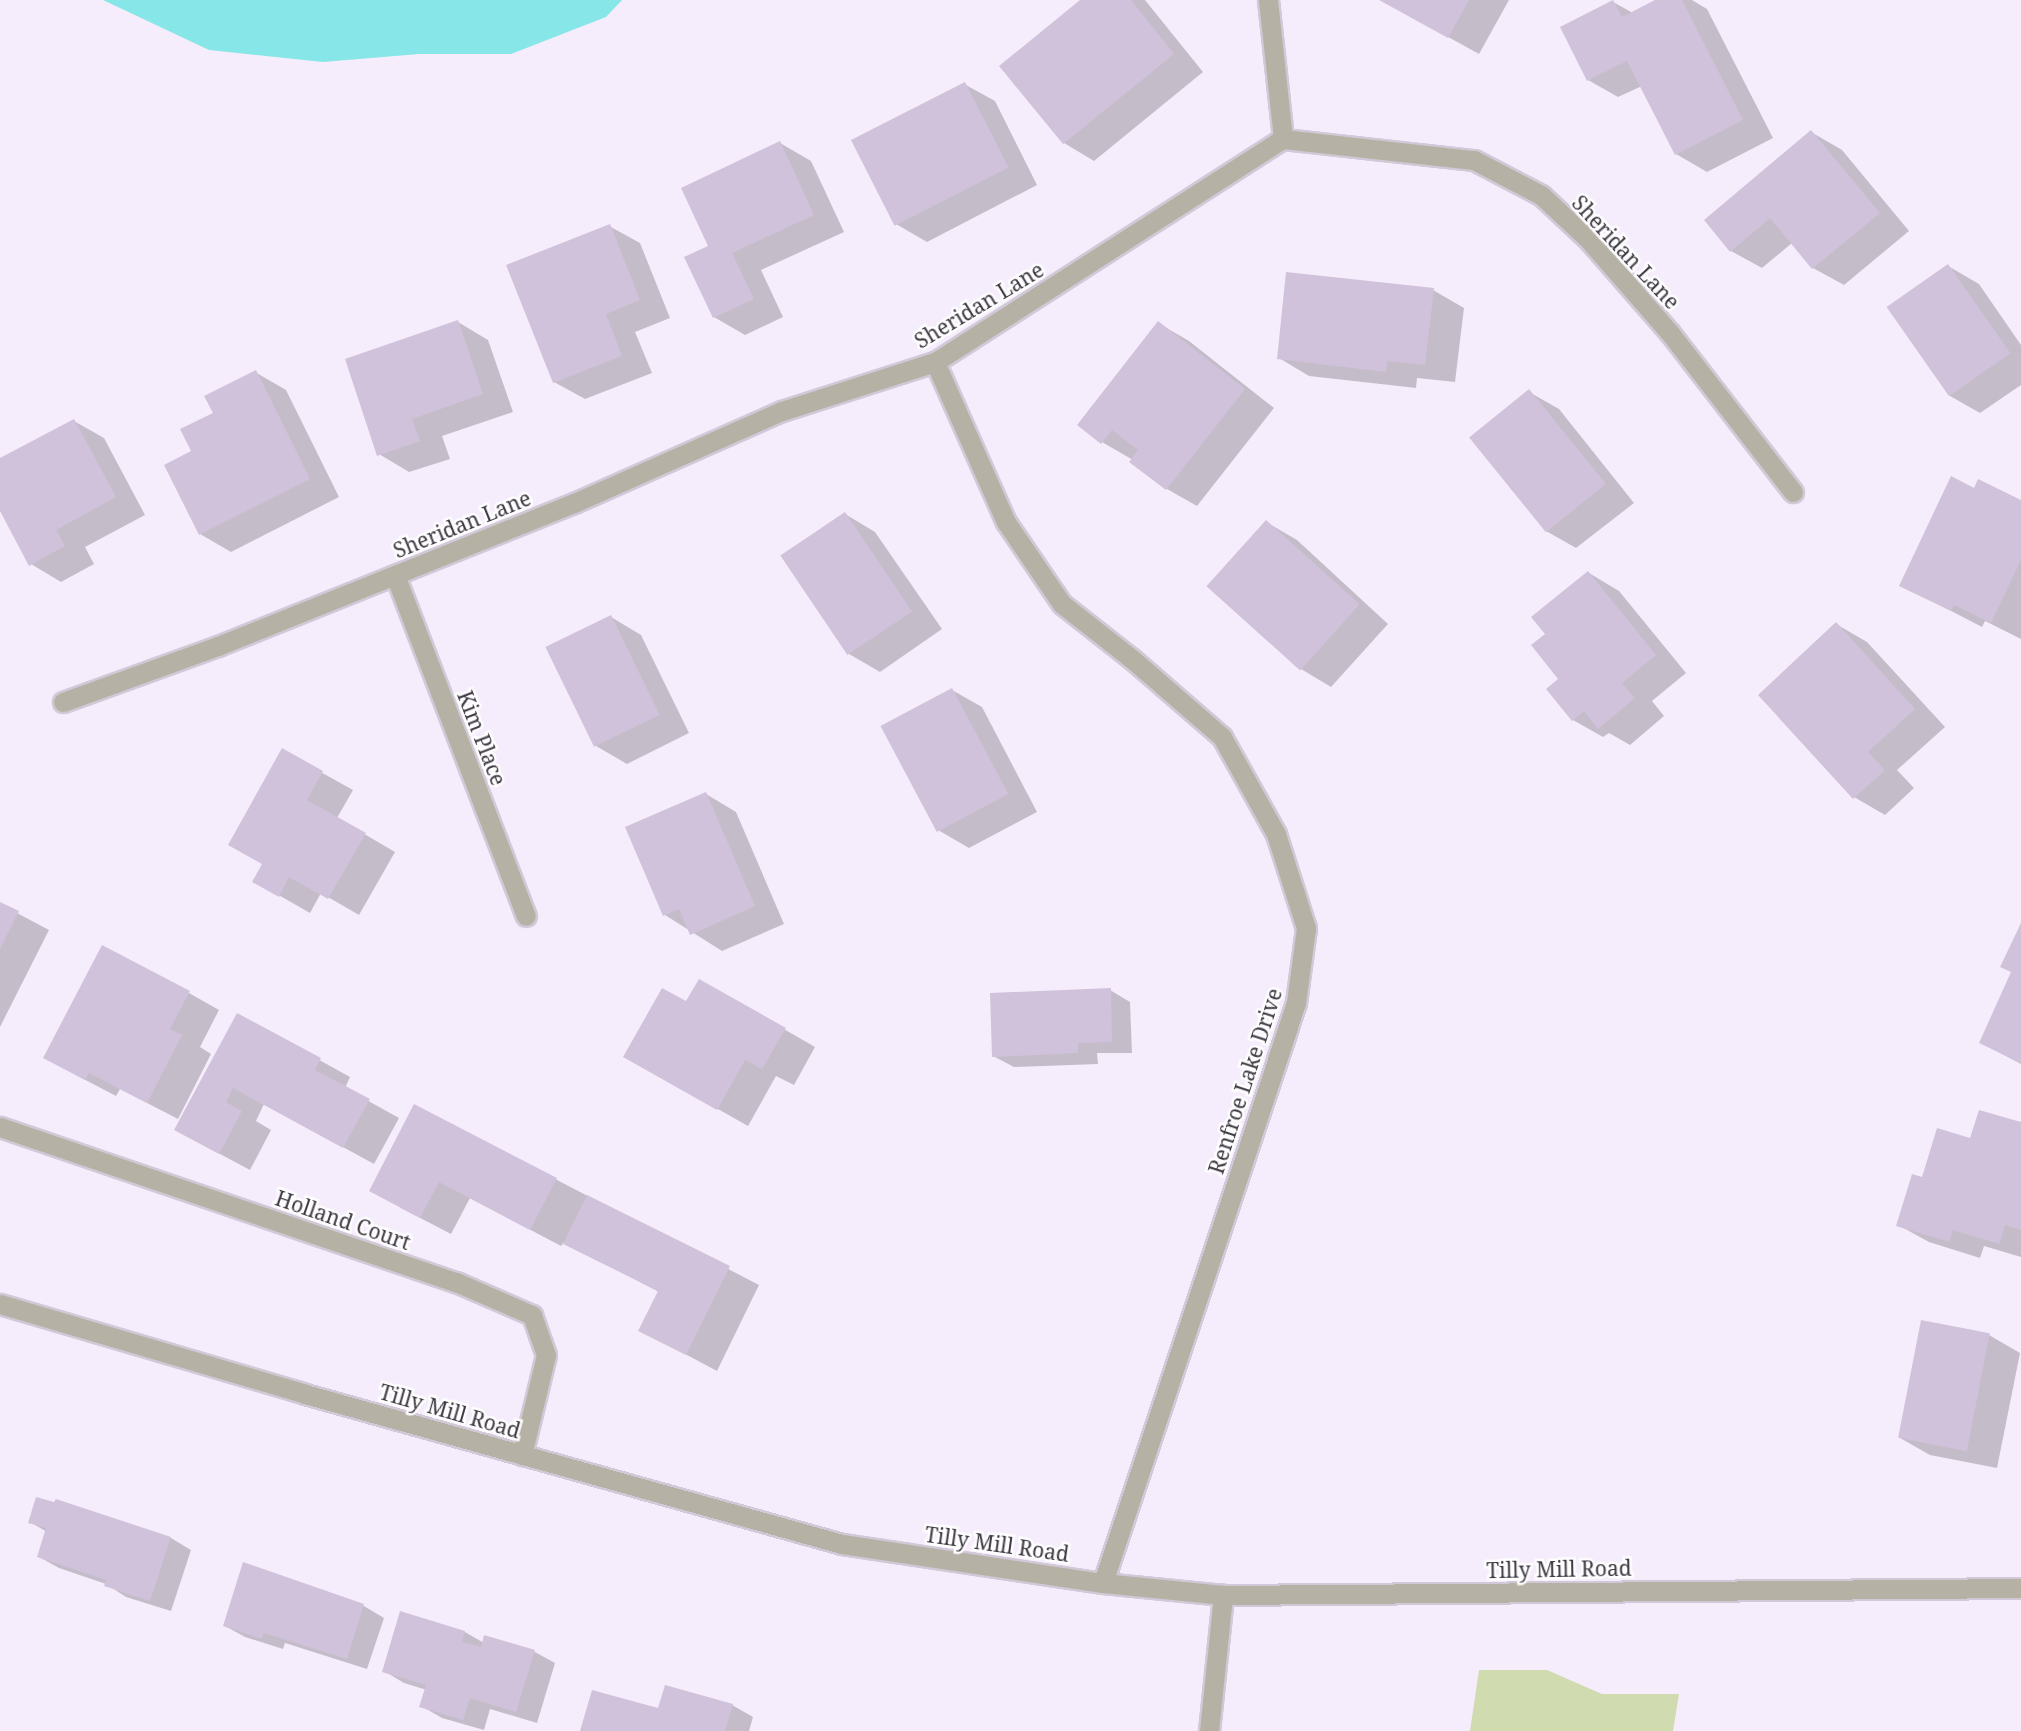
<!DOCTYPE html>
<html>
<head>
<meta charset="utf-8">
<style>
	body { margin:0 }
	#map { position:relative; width:2021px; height:1731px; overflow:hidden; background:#f6edfc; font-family:"Noto Serif",serif }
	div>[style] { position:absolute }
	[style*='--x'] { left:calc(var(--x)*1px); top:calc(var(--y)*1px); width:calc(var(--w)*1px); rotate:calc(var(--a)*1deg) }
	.green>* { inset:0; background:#d0dbaf }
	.water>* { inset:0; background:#87e6e8 }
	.shadow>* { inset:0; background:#0003 }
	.building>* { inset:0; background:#d0c2da; transform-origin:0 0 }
	.roads { filter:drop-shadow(2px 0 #d1c9d7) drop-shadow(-2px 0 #d1c9d7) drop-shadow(0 2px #d1c9d7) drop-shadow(0 -2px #d1c9d7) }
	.minor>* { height:19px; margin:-9.5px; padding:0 9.5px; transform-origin:9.5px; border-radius:9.5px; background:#b6b1a5 }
	.tertiary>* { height:19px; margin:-9.5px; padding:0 9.5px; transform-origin:9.5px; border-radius:9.5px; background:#b6b1a5 }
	span { translate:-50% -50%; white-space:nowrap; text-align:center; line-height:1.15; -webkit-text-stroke:5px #fefefe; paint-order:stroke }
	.street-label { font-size:21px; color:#3e3842 }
</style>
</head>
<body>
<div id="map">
	<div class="green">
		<i style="clip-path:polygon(1479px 1670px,1547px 1670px,1602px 1694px,1679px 1694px,1673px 1731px,1470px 1731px)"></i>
	</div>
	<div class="water">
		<i style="clip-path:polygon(103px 0,622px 0,606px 17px,511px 54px,419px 54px,323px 62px,209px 50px)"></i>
	</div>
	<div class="shadow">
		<i style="clip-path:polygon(1083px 0,1145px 0,1203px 72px,1094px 161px,1064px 143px)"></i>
		<i style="clip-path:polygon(1381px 0,1509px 0,1479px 54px)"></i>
		<i style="clip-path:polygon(1659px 0,1692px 0,1707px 9px,1773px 138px,1707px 172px,1676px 154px,1642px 86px,1618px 97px,1588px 80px,1613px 2px,1633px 13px)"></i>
		<i style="clip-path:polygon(964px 84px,995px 101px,1037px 185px,927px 242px,896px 224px)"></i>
		<i style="clip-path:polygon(1811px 132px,1842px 150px,1909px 231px,1844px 285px,1813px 268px,1792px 243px,1762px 268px,1731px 251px)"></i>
		<i style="clip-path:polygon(780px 143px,811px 161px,844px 232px,761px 270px,783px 317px,745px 335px,714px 317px,710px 247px)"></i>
		<i style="clip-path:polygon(609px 226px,640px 243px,670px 318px,635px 332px,652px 373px,585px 399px,554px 382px)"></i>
		<i style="clip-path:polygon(1948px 266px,1979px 284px,2021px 345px,2021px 385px,1980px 413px,1950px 396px)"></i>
		<i style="clip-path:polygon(1433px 290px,1464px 308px,1455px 382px,1417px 378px,1416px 388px,1309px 376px,1279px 358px)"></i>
		<i style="clip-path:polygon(458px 322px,488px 340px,513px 412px,442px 436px,450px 459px,409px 472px,379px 454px)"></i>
		<i style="clip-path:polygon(1158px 323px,1189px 341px,1274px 408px,1197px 506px,1167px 489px,1133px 460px,1102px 442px)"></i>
		<i style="clip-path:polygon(255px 372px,286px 390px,339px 497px,231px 552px,200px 534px,194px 452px,216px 414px)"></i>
		<i style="clip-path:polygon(1529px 392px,1559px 409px,1634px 503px,1576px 548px,1546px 531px,1471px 438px)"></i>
		<i style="clip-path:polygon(74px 421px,104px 438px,145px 515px,85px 547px,94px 564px,61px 582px,31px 564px,0 507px,0 460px)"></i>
		<i style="clip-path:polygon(1975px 490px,2021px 502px,2021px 639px,1985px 621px,1982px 627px,1901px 585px)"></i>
		<i style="clip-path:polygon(845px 514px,875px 532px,942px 629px,880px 672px,849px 654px)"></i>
		<i style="clip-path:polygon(1266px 522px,1297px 540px,1388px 624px,1331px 687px,1301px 669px)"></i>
		<i style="clip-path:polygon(1589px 573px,1619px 591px,1686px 673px,1652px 701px,1664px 716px,1630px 745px,1609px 733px,1603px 737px,1573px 720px,1547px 634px)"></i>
		<i style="clip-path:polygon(611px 617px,641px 635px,689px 733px,627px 764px,596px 746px)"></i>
		<i style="clip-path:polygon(1836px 624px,1867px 642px,1945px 727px,1897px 770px,1914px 788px,1885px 815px,1854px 797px)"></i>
		<i style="clip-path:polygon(952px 690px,982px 707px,1037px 812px,969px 848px,938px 830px)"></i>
		<i style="clip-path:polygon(283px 751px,353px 790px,337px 818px,395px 852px,359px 915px,321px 893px,310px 913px,254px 881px,264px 864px)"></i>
		<i style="clip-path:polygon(706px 794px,736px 812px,784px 924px,722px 951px,665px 915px)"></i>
		<i style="clip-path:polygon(0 904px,49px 930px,0 1027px)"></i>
		<i style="clip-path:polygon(2021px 927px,2021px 1064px,1981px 1043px,2013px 973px)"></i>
		<i style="clip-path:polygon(700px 981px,815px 1047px,794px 1085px,776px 1076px,748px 1126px,626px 1057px,687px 1004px)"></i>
		<i style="clip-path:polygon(1110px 990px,1130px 1002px,1132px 1053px,1097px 1053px,1098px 1064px,1014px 1067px,993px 1056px)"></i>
		<i style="clip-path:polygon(189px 993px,219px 1010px,200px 1047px,211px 1054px,178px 1119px,120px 1089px,116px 1096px,76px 1075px)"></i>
		<i style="clip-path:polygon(238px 1015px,350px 1077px,345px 1088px,399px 1118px,374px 1164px,264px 1104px,256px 1121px,271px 1130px,250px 1170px,207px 1147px)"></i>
		<i style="clip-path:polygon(415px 1106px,759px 1285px,717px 1371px,640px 1330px,659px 1292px,564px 1242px,561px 1246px,470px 1198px,451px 1234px,401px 1208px)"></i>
		<i style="clip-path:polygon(2021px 1124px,2021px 1257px,1984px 1246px,1980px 1258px,1929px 1242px,1898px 1225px,1923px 1179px)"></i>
		<i style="clip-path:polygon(1989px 1335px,2020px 1353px,1997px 1468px,1930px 1455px,1900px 1438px)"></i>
		<i style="clip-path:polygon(57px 1501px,171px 1538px,191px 1550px,171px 1611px,126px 1597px,106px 1584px,59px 1568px,39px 1557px,47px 1532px,30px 1522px)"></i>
		<i style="clip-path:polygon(244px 1565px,364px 1606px,384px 1618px,367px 1669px,285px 1643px,283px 1649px,245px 1637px,225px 1626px)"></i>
		<i style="clip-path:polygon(401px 1613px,465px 1632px,484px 1643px,486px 1637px,535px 1652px,555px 1663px,537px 1723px,490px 1709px,484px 1730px,442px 1718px,421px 1706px,427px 1690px,404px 1683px,384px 1671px)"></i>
		<i style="clip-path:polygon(732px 1705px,753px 1717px,749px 1731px,582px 1731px,660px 1710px)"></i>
	</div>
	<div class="building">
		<i style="clip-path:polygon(1080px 0,1131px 0,1174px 54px,1063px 144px,999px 66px)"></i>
		<i style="clip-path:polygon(1379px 0,1469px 0,1448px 38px)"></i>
		<i style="clip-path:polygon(1613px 0,1622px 17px,1655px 0,1682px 0,1743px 120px,1675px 155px,1627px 61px,1587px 81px,1560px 27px)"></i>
		<i style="left:965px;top:82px;width:96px;height:128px;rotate:63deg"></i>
		<i style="clip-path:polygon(1811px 130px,1880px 213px,1812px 269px,1770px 218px,1730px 252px,1704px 220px)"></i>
		<i style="clip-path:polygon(780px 141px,814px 215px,732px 253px,754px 299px,713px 318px,684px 257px,708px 246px,681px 188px)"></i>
		<i style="clip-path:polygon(610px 224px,640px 300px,606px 314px,622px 356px,553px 383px,506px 265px)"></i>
		<i style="left:1948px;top:264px;width:109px;height:75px;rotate:55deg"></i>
		<i style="clip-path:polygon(1286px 272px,1434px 288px,1425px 365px,1387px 361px,1386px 372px,1277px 359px)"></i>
		<i style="clip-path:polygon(458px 320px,483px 394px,412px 419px,420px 441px,377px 456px,345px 359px)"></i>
		<i style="clip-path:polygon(1158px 321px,1245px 389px,1166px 490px,1129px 462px,1138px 450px,1112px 430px,1101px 444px,1077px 425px)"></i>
		<i style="clip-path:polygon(256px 370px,310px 479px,199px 535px,164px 465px,191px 451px,180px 429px,213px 413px,204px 396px)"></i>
		<i style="left:1529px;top:389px;width:122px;height:77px;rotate:51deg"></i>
		<i style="clip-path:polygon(74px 419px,116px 497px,56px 530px,65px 546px,29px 566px,0 511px,0 458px)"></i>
		<i style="clip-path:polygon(1951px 476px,1974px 488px,1978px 479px,2021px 500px,2021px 560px,1991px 623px,1954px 605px,1951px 611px,1899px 586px)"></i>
		<i style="left:845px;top:512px;width:120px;height:78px;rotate:56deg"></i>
		<i style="left:1266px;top:520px;width:126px;height:89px;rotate:42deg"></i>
		<i style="clip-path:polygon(1588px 571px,1656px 655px,1622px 683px,1635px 698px,1598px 729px,1584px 711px,1572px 721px,1546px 689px,1558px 679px,1531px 645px,1545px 634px,1531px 617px)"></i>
		<i style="left:611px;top:615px;width:111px;height:73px;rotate:64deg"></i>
		<i style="clip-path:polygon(1836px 622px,1915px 709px,1868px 752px,1885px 770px,1853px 799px,1758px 695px)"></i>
		<i style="left:952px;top:688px;width:120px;height:81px;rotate:62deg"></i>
		<i style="clip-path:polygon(282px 748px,323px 771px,307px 800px,366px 833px,328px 899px,289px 877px,279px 897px,252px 882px,262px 864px,228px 845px)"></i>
		<i style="clip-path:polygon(706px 792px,755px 906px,690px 935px,679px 909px,663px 916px,625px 827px)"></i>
		<i style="clip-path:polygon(0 902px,19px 911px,0 949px)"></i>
		<i style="clip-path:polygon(2021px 923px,2021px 1063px,1979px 1043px,2011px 972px,2000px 967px)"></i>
		<i style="clip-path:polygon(102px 945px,190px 991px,170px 1029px,182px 1035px,147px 1103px,89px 1073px,85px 1080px,43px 1058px)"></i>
		<i style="clip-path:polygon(699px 979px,786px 1028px,762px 1069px,745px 1060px,717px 1110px,623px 1057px,662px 988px,686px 1001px)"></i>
		<i style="clip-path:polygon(1111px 988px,1112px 1042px,1078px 1043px,1078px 1053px,992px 1057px,990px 993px)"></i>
		<i style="clip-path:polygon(237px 1013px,321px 1058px,315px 1070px,370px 1099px,343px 1148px,233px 1088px,226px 1102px,242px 1111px,219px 1154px,174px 1130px)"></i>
		<i style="clip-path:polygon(414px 1104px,557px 1178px,530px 1230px,439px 1182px,420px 1218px,369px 1191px)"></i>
		<i style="clip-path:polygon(1979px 1110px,2021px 1122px,2021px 1230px,2005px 1225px,1999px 1244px,1953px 1230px,1949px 1242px,1896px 1226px,1912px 1174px,1922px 1177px,1937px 1128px,1970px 1138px)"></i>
		<i style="clip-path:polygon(587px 1195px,730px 1266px,686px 1355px,638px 1331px,658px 1291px,563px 1244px)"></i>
		<i style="left:1921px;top:1320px;width:70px;height:120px;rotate:11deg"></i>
		<i style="clip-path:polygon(36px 1497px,54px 1502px,56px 1499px,171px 1537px,150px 1601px,104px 1586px,106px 1580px,37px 1557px,46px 1528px,28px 1523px)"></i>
		<i style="clip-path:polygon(243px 1562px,364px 1604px,347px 1659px,264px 1633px,262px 1639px,223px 1626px)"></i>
		<i style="clip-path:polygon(400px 1611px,465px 1631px,462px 1642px,481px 1647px,484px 1635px,535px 1650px,516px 1712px,470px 1698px,463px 1720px,419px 1707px,426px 1685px,382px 1672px)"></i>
		<i style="clip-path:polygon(665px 1685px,733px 1704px,725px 1731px,580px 1731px,592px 1690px,658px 1708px)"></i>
	</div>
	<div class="roads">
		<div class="minor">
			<i style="--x:1268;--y:0;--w:140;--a:83.8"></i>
			<i style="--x:935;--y:362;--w:175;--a:66.1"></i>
			<i style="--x:1006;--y:522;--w:99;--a:55.7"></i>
			<i style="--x:1062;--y:604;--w:89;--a:38.2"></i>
			<i style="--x:1132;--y:659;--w:119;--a:40.9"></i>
			<i style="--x:1222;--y:737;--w:111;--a:60.9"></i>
			<i style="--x:1276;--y:834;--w:99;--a:72.3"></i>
			<i style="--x:1306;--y:928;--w:76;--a:97.6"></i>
			<i style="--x:1296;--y:1003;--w:611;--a:108.41"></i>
			<i style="--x:395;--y:575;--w:365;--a:69"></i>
			<i style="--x:63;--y:702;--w:165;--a:-19.9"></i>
			<i style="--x:218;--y:646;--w:384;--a:-21.9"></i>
			<i style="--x:574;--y:503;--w:227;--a:-23.9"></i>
			<i style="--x:782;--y:411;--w:161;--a:-17.8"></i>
			<i style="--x:935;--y:362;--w:413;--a:-32.7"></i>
			<i style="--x:1283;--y:139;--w:192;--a:6.3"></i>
			<i style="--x:1474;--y:160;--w:76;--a:27.6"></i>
			<i style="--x:1541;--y:195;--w:64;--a:43.1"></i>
			<i style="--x:1588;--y:239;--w:125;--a:48.9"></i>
			<i style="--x:1670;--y:333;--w:201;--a:52.3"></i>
			<i style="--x:0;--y:1127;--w:482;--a:18.8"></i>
			<i style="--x:456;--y:1282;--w:83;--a:23.5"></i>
			<i style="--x:532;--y:1315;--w:42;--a:70.7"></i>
			<i style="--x:546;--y:1355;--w:103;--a:103.5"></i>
			<i style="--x:1209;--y:1731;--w:137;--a:-84.1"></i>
		</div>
		<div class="tertiary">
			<i style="--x:0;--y:1304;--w:318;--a:16.4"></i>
			<i style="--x:305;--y:1394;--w:558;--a:15.61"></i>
			<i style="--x:842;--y:1544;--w:264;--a:8.5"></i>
			<i style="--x:1103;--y:1583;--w:121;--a:5.7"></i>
			<i style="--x:1223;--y:1595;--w:798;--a:-0.5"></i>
		</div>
	</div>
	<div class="street-label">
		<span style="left:1626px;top:252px;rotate:47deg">Sheridan Lane</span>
		<span style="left:979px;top:305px;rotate:-31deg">Sheridan Lane</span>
		<span style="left:462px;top:524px;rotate:-22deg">Sheridan Lane</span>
		<span style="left:482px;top:738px;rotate:69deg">Kim Place</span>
		<span style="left:1245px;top:1081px;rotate:-72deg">Renfroe Lake Drive</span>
		<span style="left:343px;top:1220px;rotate:19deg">Holland Court</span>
		<span style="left:450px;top:1411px;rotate:16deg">Tilly Mill Road</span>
		<span style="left:997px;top:1544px;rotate:8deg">Tilly Mill Road</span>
		<span style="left:1559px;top:1569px;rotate:-1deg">Tilly Mill Road</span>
	</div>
</div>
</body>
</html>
